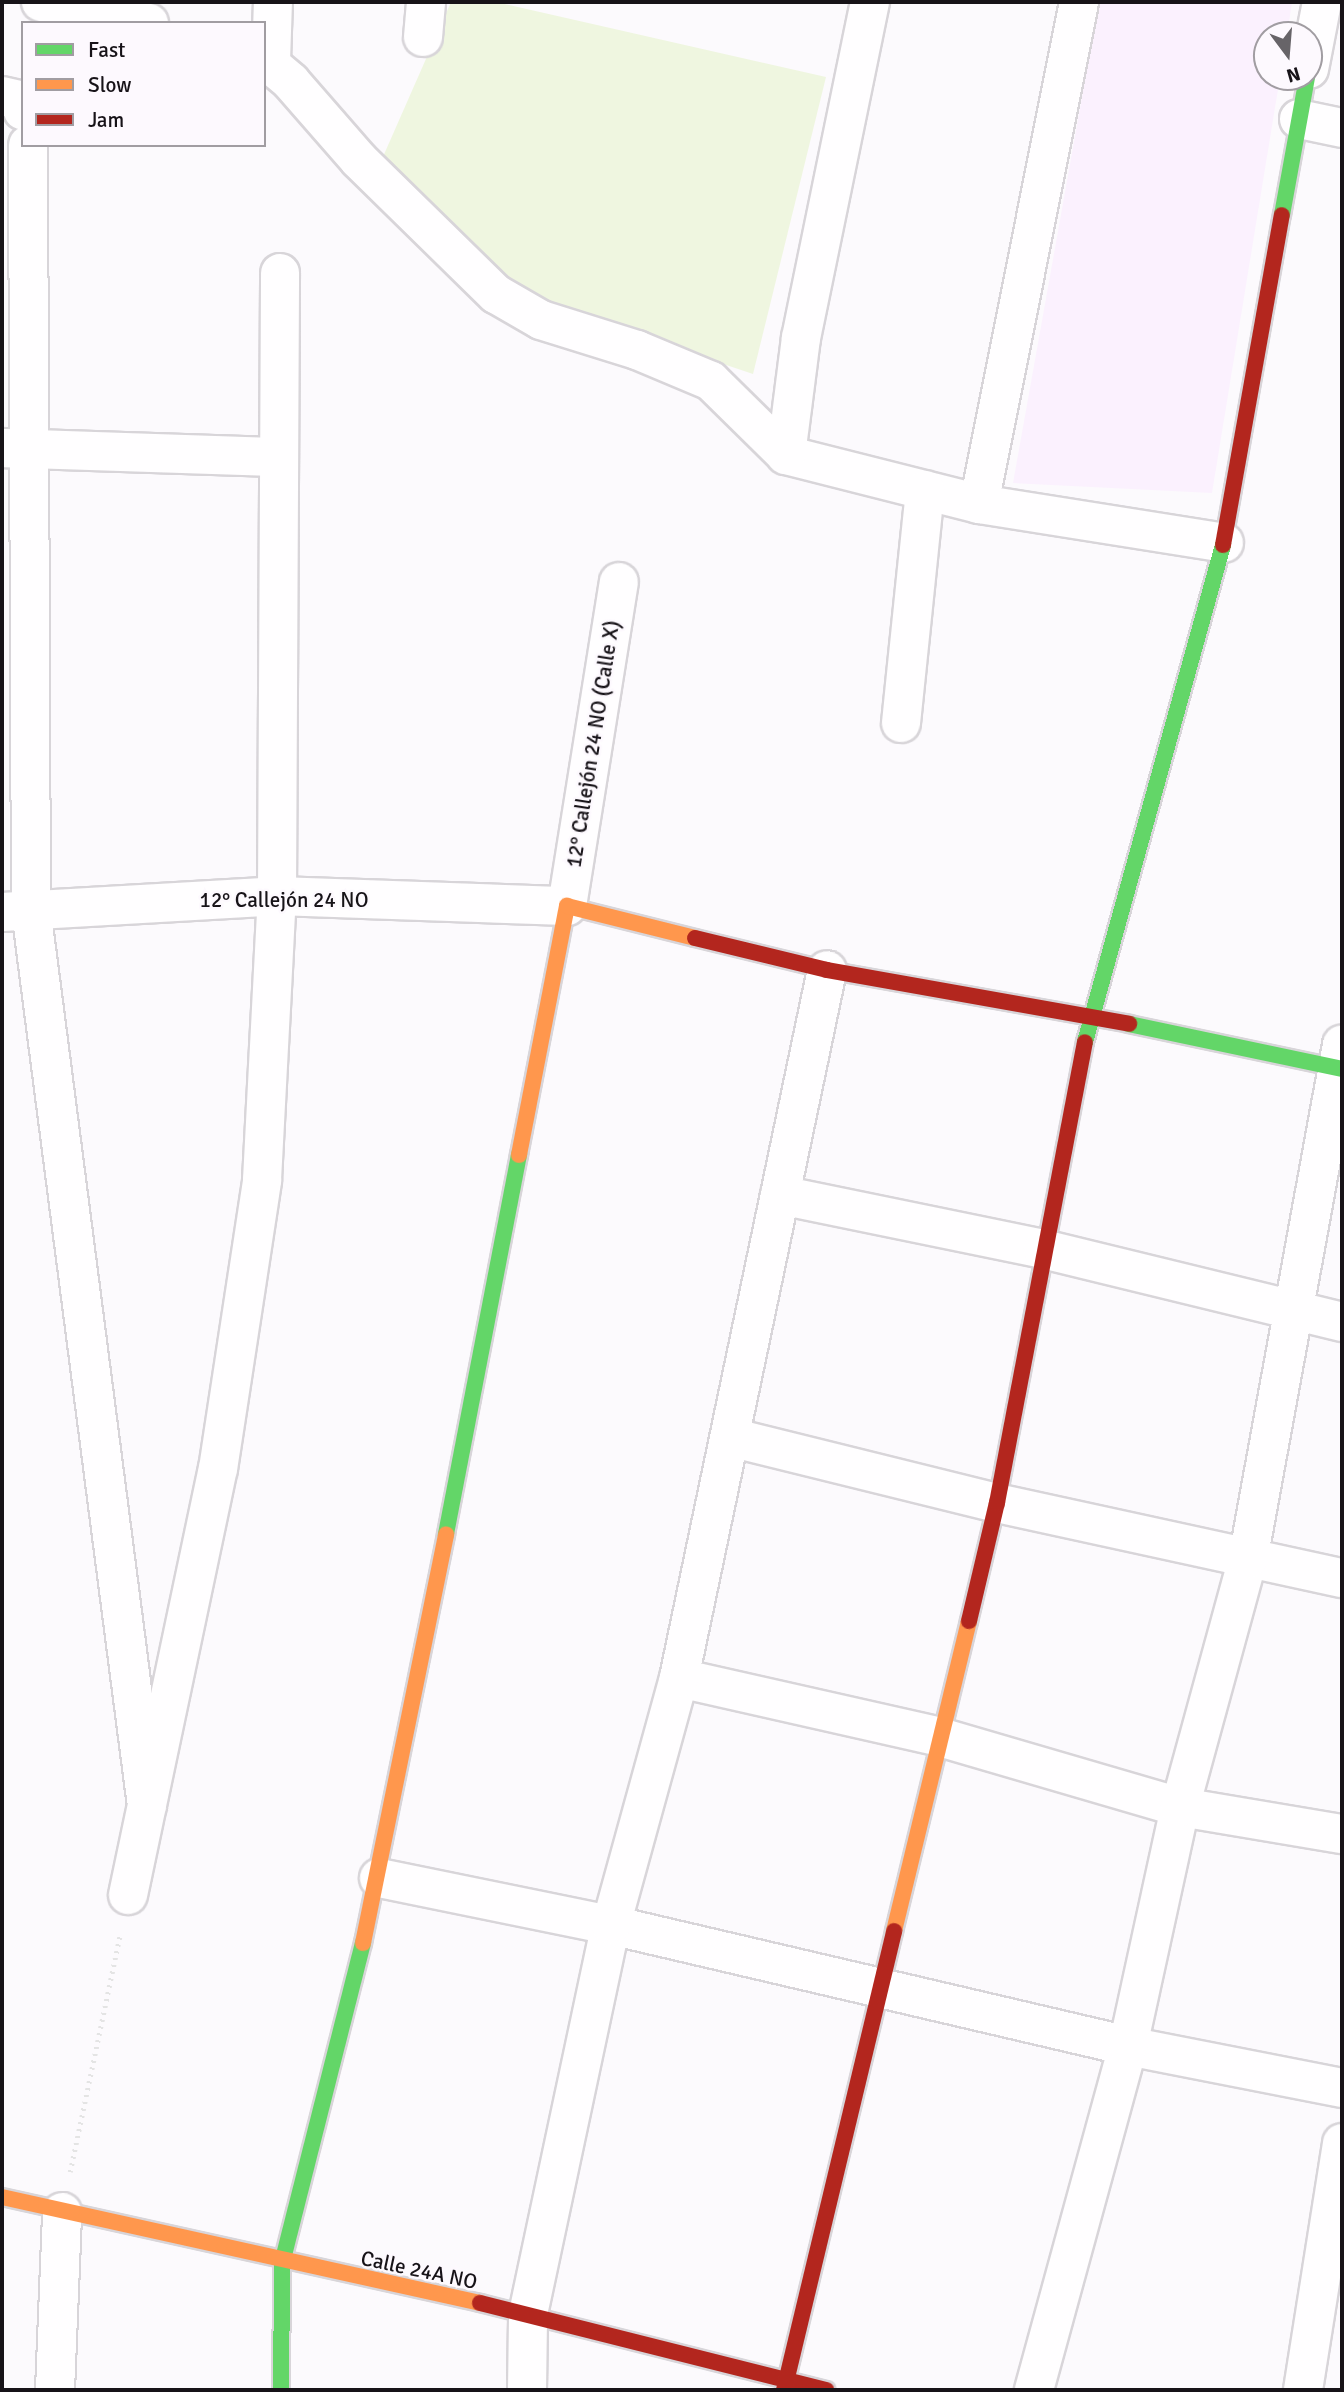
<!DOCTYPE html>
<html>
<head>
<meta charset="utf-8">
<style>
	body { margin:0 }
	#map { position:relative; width:1344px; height:2392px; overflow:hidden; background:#fcfafd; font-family:Signika,sans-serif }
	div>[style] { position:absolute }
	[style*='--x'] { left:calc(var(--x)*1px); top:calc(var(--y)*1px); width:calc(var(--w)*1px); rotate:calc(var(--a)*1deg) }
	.built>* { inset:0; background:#fbf1fe }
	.green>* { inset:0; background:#eff6e0 }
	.path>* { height:4.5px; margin-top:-2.25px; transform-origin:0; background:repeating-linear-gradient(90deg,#e4e4e4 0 2px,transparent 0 7px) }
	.roads { filter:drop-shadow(2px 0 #d8d5d9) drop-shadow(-2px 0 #d8d5d9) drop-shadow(0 2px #d8d5d9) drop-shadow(0 -2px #d8d5d9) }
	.street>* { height:38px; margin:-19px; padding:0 19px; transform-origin:19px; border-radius:19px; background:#fffeff }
	.fast>* { height:16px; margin:-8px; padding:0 8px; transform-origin:8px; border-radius:8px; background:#63d668 }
	.slow>* { height:16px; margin:-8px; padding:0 8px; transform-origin:8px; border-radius:8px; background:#ff974d }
	.jam>* { height:16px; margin:-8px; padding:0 8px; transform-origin:8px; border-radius:8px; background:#b3261e }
	span { translate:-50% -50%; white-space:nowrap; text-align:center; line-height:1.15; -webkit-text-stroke:5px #fdf9fe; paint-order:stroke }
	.street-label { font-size:21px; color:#171318 }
	.frame { position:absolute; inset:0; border:4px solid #171318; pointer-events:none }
	.legend { position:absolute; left:21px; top:21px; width:245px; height:126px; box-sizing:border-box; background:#fdf9fe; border:2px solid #a19da2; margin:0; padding:9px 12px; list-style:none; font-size:21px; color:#171318 }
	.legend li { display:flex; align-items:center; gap:14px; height:35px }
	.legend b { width:35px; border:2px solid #a19da2 }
	.north { position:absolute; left:1253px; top:21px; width:70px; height:70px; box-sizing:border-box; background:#fdf9fe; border:2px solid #a19da2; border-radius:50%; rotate:164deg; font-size:19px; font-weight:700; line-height:28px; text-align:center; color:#171318 }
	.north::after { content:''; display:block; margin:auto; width:24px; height:32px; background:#676468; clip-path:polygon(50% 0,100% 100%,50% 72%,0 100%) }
</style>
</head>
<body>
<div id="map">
	<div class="built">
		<i style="clip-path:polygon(1099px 2px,1292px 2px,1287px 35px,1267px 35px,1267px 77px,1280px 77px,1212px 493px,1013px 483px)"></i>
	</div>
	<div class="green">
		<i style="clip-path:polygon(451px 2px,496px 2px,826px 77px,753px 374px,512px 293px,382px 159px)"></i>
	</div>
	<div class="path">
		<i style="--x:70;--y:2172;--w:243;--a:-78.1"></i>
	</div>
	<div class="roads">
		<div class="street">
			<i style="--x:41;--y:2;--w:110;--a:11"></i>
			<i style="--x:423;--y:37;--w:35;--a:-85"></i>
			<i style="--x:264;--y:59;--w:35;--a:40"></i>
			<i style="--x:291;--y:82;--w:103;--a:48.9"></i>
			<i style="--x:359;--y:160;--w:192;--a:44.4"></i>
			<i style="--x:496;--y:294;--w:52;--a:30"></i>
			<i style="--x:541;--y:320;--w:101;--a:17.4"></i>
			<i style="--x:637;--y:350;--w:80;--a:22.7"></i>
			<i style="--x:711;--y:381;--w:105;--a:44.6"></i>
			<i style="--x:786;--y:455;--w:199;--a:14.2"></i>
			<i style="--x:979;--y:504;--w:248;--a:9"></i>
			<i style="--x:271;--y:61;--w:59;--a:-88.1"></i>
			<i style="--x:1309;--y:69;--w:68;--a:-79"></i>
			<i style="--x:2;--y:96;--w:18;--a:13"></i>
			<i style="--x:20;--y:100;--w:11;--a:75"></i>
			<i style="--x:1299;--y:119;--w:44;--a:11.8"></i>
			<i style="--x:28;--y:145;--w:765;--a:89.78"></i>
			<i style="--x:31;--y:910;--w:903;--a:82.62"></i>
			<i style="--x:2;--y:448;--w:276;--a:1.9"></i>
			<i style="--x:786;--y:455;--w:118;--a:-82.7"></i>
			<i style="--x:801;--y:338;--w:343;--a:-78.4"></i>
			<i style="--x:979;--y:504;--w:512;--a:-78.73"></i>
			<i style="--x:901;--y:723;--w:234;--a:-84.1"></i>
			<i style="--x:2;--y:912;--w:275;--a:-3.3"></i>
			<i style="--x:277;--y:896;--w:290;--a:2"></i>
			<i style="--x:567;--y:906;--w:328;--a:-80.9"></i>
			<i style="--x:780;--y:1195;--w:268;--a:11.6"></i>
			<i style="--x:1043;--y:1249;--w:308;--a:13.7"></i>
			<i style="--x:730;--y:1437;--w:275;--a:13.9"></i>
			<i style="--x:997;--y:1503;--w:353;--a:12.3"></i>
			<i style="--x:679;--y:1678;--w:268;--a:12.7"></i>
			<i style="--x:940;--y:1737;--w:250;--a:16.3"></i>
			<i style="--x:1180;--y:1807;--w:164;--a:9.5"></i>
			<i style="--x:379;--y:1878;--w:237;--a:11.5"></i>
			<i style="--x:611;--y:1925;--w:531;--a:13.17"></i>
			<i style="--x:1128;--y:2046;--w:218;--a:11.1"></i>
			<i style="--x:128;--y:1895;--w:435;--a:-78.1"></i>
			<i style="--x:218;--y:1469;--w:292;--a:-81.3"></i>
			<i style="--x:262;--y:1180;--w:284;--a:-87"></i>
			<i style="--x:277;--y:896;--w:623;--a:-89.72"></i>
			<i style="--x:55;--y:2390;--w:178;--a:-87.7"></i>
			<i style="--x:527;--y:2390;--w:76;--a:-89.2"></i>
			<i style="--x:528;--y:2314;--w:398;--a:-78"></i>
			<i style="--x:611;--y:1925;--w:256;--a:-74.6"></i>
			<i style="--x:679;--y:1678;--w:723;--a:-78.19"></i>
			<i style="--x:1034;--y:2390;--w:357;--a:-74.7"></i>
			<i style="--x:1128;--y:2046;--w:245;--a:-77.7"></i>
			<i style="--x:1180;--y:1807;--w:257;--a:-74.7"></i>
			<i style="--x:1248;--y:1559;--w:523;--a:-79.64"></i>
			<i style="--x:1303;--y:2390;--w:250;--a:-81"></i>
		</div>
		<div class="fast">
			<i style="--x:1282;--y:215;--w:140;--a:-79.7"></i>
			<i style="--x:1129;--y:1024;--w:218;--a:11.9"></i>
			<i style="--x:1085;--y:1042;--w:516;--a:-74.48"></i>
			<i style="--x:446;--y:1534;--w:386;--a:-79.1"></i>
			<i style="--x:281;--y:2390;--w:127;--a:-89.5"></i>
			<i style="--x:282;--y:2263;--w:330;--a:-75.8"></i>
		</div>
		<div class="slow">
			<i style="--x:519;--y:1155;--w:254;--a:-79.1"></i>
			<i style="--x:567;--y:906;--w:132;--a:14"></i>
			<i style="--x:894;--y:1931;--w:319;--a:-76.4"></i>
			<i style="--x:363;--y:1943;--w:417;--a:-78.5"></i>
			<i style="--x:2;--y:2197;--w:490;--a:12.5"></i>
		</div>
		<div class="jam">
			<i style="--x:1223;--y:545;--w:335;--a:-79.9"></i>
			<i style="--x:695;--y:938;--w:136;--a:13.6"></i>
			<i style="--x:827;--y:970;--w:307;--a:10.1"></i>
			<i style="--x:969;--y:1621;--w:121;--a:-76.7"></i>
			<i style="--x:997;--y:1503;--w:469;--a:-79.2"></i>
			<i style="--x:480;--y:2303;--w:357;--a:14.1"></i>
			<i style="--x:784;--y:2390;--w:472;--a:-76.5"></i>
		</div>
	</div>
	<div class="street-label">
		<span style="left:593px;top:744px;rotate:-81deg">12° Callejón 24 NO (Calle X)</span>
		<span style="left:284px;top:900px">12° Callejón 24 NO</span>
		<span style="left:419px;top:2270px;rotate:12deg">Calle 24A NO</span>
	</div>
	<div class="frame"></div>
	<ul class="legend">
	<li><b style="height:9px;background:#63d668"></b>Fast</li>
	<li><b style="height:9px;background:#ff974d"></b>Slow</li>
	<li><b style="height:9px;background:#b3261e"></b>Jam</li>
	</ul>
	<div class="north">N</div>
</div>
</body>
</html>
